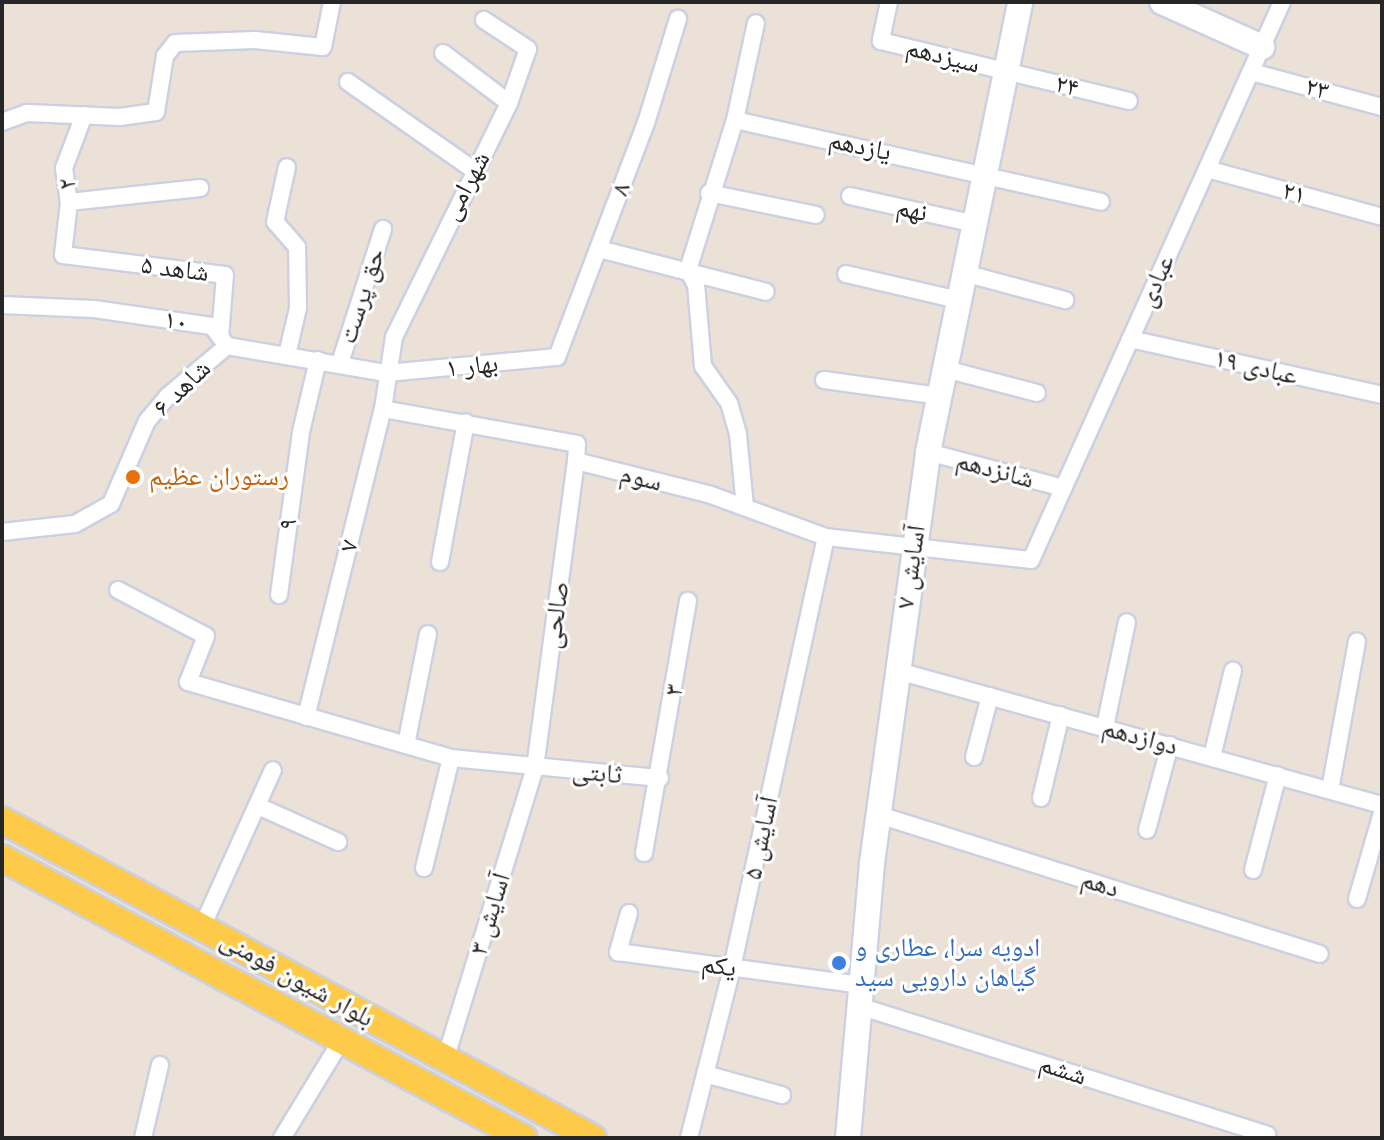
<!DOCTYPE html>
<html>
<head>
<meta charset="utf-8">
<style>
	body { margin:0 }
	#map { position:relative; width:1384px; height:1140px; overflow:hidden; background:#ebe1d6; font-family:Arial,"Noto Naskh Arabic",sans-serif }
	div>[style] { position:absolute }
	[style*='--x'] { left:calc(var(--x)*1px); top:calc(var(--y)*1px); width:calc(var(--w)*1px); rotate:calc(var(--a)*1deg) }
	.roads { filter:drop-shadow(2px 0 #cbd1e2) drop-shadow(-2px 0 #cbd1e2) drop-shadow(0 2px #cbd1e2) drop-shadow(0 -2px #cbd1e2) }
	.street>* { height:16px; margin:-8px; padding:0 8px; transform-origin:8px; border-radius:8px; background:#fff }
	.secondary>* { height:24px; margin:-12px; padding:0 12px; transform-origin:12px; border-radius:12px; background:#fff }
	.primary>* { height:26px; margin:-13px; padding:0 13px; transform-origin:13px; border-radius:13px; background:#fdca49 }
	.dots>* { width:22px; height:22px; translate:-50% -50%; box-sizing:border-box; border:4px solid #fff; border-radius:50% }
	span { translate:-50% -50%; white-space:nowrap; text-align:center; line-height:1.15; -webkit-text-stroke:6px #fff; paint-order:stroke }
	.street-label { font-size:26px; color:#262626 }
	.food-label { font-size:26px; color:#c56008 }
	.left { translate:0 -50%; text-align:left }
	.shop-label { font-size:26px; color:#366cbe }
	.frame { position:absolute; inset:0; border:4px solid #262626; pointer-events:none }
</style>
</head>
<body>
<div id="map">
	<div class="roads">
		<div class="street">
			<i style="--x:889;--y:2;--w:40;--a:102"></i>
			<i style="--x:881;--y:41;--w:255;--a:13.6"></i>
			<i style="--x:443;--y:53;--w:83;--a:37.1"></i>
			<i style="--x:1252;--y:72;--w:135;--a:15.1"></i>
			<i style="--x:348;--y:82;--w:155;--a:35"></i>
			<i style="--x:84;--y:115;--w:57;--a:110.7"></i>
			<i style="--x:64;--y:168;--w:34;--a:82"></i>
			<i style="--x:69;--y:202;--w:53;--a:96.5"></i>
			<i style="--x:63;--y:255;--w:163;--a:7"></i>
			<i style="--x:225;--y:275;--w:62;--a:94.6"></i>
			<i style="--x:735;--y:120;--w:375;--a:12.6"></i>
			<i style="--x:2;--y:122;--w:27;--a:-20"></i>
			<i style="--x:27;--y:113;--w:93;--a:2.5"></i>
			<i style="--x:120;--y:117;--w:36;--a:-8"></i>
			<i style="--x:156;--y:112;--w:57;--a:-80.9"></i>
			<i style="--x:165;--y:56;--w:16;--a:-52"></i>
			<i style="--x:175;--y:43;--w:80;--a:-2.1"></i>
			<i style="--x:255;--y:40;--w:68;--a:5.9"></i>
			<i style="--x:323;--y:47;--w:46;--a:-78.7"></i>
			<i style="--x:1207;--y:169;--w:181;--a:15.3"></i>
			<i style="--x:709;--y:193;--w:109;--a:11.6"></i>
			<i style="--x:850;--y:196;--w:128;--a:12.6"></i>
			<i style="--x:69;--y:202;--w:132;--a:-6.1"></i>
			<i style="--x:599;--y:249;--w:172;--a:14.4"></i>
			<i style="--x:964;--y:273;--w:105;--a:15"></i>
			<i style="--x:846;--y:274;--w:116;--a:13"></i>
			<i style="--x:2;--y:305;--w:92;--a:2.5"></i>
			<i style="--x:94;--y:309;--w:119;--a:8.2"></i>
			<i style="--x:212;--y:326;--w:25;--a:53"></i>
			<i style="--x:227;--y:346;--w:162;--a:9.6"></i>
			<i style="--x:387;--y:373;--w:171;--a:-5.4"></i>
			<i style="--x:557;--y:357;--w:250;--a:-69.2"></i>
			<i style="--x:646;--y:123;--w:109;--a:-72.9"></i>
			<i style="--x:1130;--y:339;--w:258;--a:12.5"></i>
			<i style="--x:287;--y:355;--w:48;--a:-76.8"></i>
			<i style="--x:298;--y:308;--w:61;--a:-90.9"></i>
			<i style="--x:297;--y:247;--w:33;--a:-131"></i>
			<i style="--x:275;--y:222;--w:56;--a:-77.7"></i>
			<i style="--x:340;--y:363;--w:141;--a:-72.2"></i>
			<i style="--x:945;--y:369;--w:95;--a:14.6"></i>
			<i style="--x:824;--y:380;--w:116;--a:7.9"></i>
			<i style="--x:383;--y:409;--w:197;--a:10.2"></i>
			<i style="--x:577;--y:444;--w:17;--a:93"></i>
			<i style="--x:576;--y:461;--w:139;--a:14.1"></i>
			<i style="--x:711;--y:495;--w:122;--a:20.1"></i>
			<i style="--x:826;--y:537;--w:206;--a:6.4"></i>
			<i style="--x:1031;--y:560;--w:612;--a:-65.78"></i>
			<i style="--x:928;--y:452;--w:140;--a:14.9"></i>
			<i style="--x:745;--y:507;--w:73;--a:-95.5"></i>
			<i style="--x:738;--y:434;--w:32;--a:-106"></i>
			<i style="--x:729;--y:403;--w:45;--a:-125.1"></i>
			<i style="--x:703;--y:366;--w:81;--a:-94.9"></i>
			<i style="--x:696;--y:285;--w:17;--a:-118"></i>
			<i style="--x:688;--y:270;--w:157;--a:-72.6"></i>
			<i style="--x:735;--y:120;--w:99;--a:-77.8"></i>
			<i style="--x:2;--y:532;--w:73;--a:-6.3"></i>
			<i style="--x:75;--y:524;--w:41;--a:-29.1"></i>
			<i style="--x:111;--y:504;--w:90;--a:-66.6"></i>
			<i style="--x:147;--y:421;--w:33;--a:-50"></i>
			<i style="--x:168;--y:396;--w:77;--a:-40.3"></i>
			<i style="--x:440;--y:562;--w:142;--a:-79.5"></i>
			<i style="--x:118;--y:590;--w:99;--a:27.6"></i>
			<i style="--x:206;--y:636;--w:49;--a:111.4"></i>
			<i style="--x:188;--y:682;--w:274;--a:16.1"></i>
			<i style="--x:451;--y:758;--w:210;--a:5.5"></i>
			<i style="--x:279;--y:595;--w:164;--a:-82.3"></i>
			<i style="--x:301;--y:432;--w:74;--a:-76.7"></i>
			<i style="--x:898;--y:671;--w:502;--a:15.48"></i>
			<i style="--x:306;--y:717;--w:317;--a:-76"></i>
			<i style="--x:383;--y:409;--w:73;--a:-81.3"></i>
			<i style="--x:394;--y:337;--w:261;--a:-63.8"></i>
			<i style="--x:509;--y:103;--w:57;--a:-70.6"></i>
			<i style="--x:528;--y:49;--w:53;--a:-146.6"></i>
			<i style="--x:1105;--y:727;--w:107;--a:-78.2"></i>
			<i style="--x:406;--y:745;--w:113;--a:-78.8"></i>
			<i style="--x:974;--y:757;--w:63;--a:-75.3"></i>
			<i style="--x:1212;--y:757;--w:89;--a:-76.4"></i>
			<i style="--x:1330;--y:790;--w:151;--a:-79.7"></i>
			<i style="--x:1041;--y:798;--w:85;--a:-76.5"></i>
			<i style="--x:258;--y:806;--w:88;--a:24.2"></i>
			<i style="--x:879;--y:815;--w:462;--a:17.5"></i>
			<i style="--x:1147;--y:830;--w:88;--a:-74.9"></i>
			<i style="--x:644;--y:853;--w:256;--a:-80.1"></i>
			<i style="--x:424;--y:868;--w:113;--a:-76.2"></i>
			<i style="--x:1253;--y:870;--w:98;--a:-75.3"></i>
			<i style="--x:1357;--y:899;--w:90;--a:-73.8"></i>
			<i style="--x:629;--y:913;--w:41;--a:105.8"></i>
			<i style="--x:618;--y:952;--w:245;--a:7.7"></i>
			<i style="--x:202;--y:927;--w:172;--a:-65.7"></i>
			<i style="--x:859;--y:1006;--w:428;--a:17.5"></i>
			<i style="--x:445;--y:1060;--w:306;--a:-72.9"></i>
			<i style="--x:535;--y:768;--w:310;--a:-82.4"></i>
			<i style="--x:705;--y:1074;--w:80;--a:15.3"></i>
			<i style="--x:143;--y:1138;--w:75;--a:-76.9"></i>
			<i style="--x:282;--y:1138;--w:114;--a:-58.7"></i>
			<i style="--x:689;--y:1138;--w:175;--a:-75.8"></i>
			<i style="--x:732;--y:968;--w:441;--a:-77.7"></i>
		</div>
		<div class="secondary">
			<i style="--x:1162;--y:2;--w:110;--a:24.2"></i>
			<i style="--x:848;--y:1138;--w:276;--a:-85"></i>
			<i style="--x:872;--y:863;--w:415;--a:-82.2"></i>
			<i style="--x:928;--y:452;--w:459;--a:-78.4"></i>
		</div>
		<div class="primary">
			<i style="--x:2;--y:820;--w:671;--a:28.28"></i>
			<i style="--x:2;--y:858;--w:592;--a:28.21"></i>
		</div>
	</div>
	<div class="dots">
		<i style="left:133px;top:477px;background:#e8710a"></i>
		<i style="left:839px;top:963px;background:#3f7fe0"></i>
	</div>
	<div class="street-label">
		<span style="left:943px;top:56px;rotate:14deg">سیزدهم</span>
		<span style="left:1067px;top:86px;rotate:14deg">۲۴</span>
		<span style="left:1317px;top:89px;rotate:15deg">۲۳</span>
		<span style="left:860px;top:146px;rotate:12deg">یازدهم</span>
		<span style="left:67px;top:184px;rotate:-97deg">۲</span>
		<span style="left:466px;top:186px;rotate:-62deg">شهرامی</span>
		<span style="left:621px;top:189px;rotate:-70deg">۸</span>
		<span style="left:1294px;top:193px;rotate:15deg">۲۱</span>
		<span style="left:912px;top:210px;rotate:13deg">نهم</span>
		<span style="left:175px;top:269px;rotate:7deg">شاهد ۵</span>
		<span style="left:1156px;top:281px;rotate:-66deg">عبادی</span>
		<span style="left:362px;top:296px;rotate:-72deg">حق پرست</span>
		<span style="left:176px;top:321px;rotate:8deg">۱۰</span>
		<span style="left:472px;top:366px;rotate:-6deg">بهار ۱</span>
		<span style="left:1256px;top:367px;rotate:13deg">عبادی ۱۹</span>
		<span style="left:182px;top:388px;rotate:-44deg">شاهد ۶</span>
		<span style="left:995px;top:470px;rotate:15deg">شانزدهم</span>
		<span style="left:641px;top:478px;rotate:14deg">سوم</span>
		<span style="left:288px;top:524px;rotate:-82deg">۹</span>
		<span style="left:349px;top:546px;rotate:-76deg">۷</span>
		<span style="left:911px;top:567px;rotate:-82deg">آسایش ۷</span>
		<span style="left:556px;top:615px;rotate:-82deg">صالحی</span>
		<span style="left:674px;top:690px;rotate:-81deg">۳</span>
		<span style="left:1140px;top:737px;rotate:15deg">دوازدهم</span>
		<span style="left:597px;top:773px;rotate:5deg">ثابتی</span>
		<span style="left:761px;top:838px;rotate:-78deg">آسایش ۵</span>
		<span style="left:1100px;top:884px;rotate:17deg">دهم</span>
		<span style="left:490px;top:914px;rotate:-73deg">آسایش ۳</span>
		<span style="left:719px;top:966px;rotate:8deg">یکم</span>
		<span style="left:297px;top:979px;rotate:29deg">بلوار شیون فومنی</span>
		<span style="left:1063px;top:1070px;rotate:18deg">ششم</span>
	</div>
	<div class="food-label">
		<span class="left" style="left:149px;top:477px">رستوران عظیم</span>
	</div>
	<div class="shop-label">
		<span class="left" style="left:855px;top:963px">ادویه سرا، عطاری و<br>گیاهان دارویی سید</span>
	</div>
	<div class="frame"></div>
</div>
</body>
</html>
